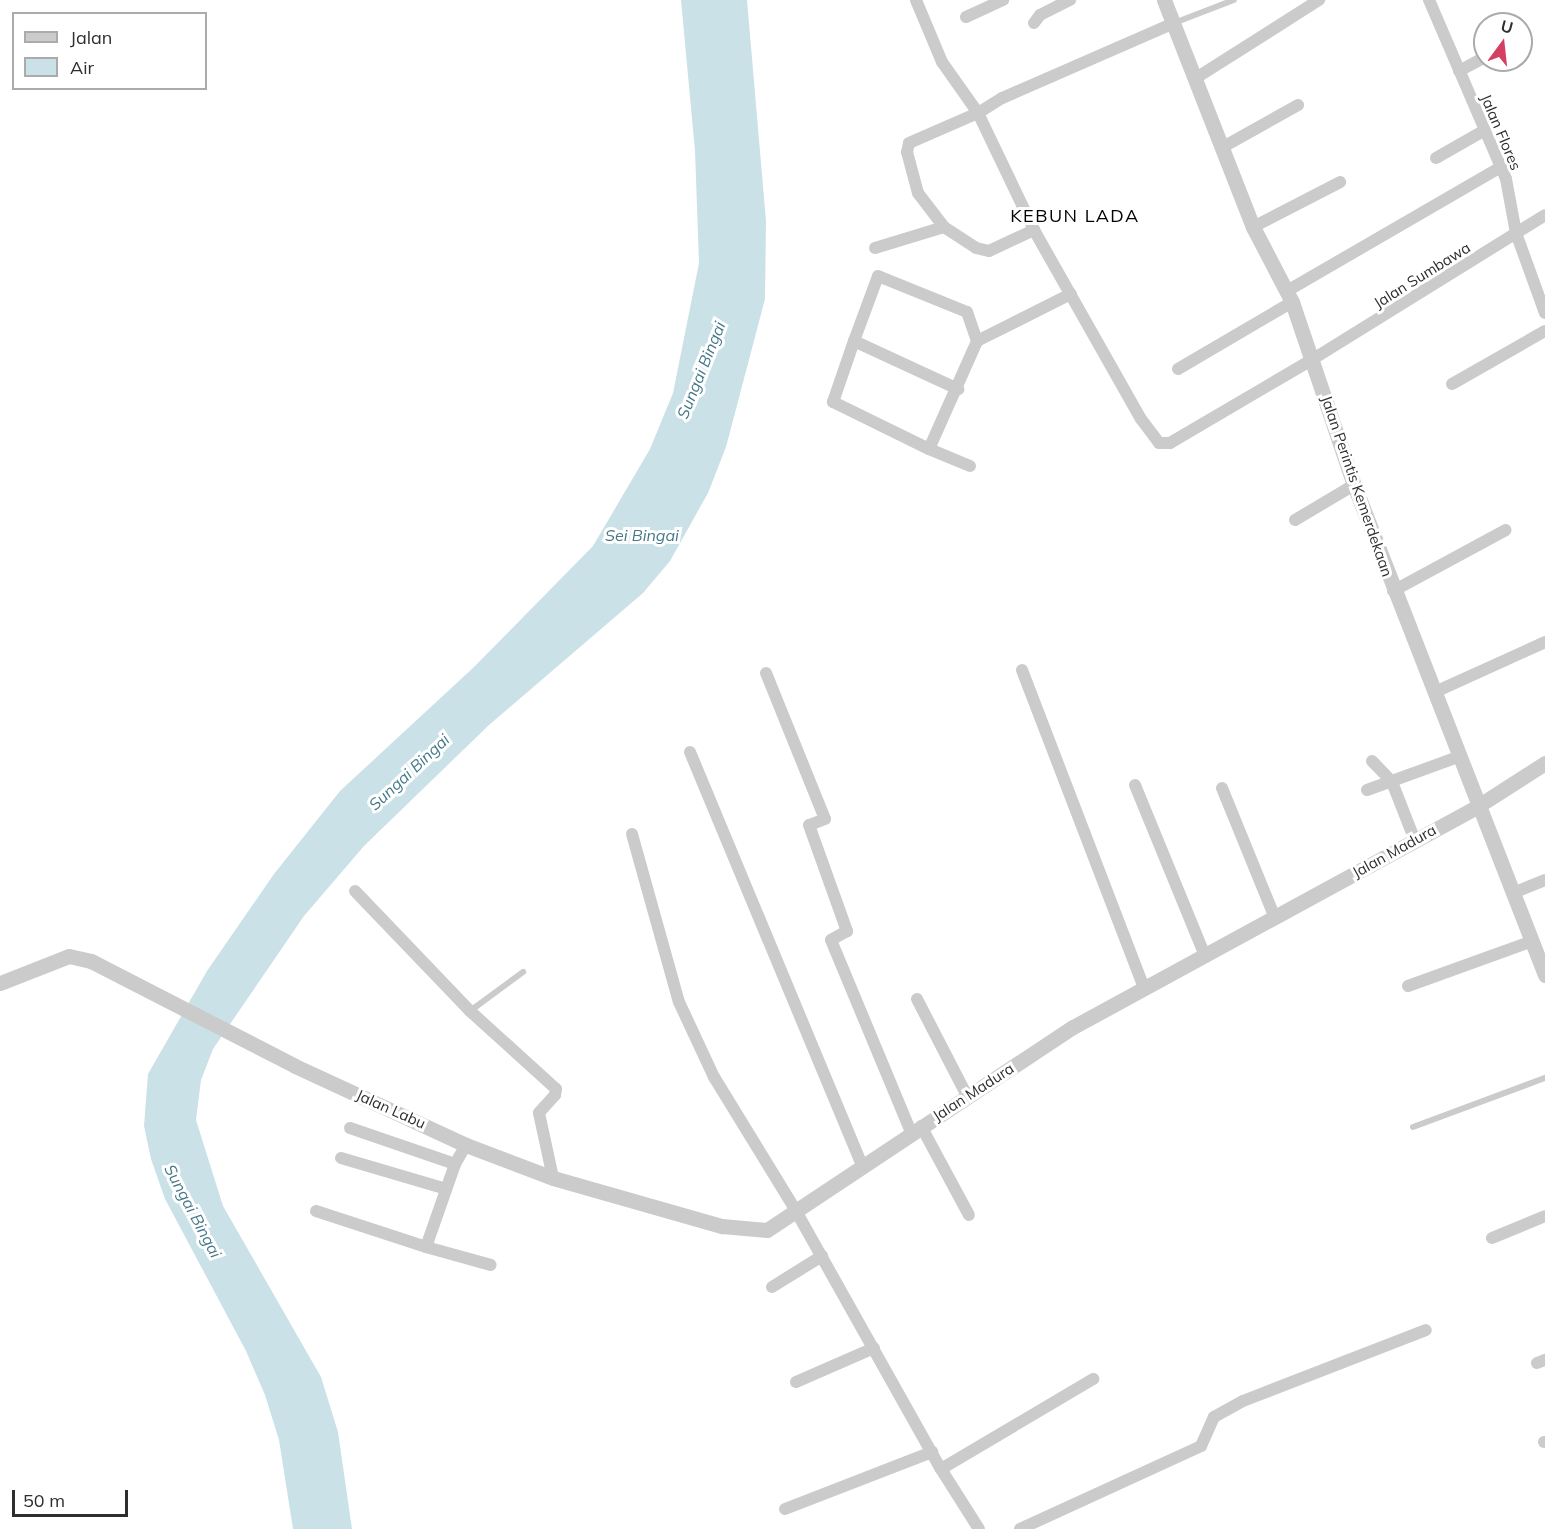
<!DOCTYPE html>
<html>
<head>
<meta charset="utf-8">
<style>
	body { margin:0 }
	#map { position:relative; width:1545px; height:1529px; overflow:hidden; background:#fff; font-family:Mulish,sans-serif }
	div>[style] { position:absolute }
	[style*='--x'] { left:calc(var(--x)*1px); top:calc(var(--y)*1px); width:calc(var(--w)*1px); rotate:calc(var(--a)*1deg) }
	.water>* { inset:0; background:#cbe1e8 }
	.service>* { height:6px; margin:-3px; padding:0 3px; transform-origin:3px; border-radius:3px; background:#cbcbcb }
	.minor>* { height:12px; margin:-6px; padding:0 6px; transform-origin:6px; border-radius:6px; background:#cbcbcb }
	.tertiary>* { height:15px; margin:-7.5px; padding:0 7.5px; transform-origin:7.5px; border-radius:7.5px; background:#cbcbcb }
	span { translate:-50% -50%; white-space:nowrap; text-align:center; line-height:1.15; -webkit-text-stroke:6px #fff; paint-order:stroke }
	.street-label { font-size:15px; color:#2e2e2e }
	.water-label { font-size:16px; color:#447888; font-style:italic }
	.quarter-label { font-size:18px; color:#000; letter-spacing:1.5px }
	.legend { position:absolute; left:12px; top:12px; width:195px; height:78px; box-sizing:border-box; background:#fff; border:2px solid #ababab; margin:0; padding:8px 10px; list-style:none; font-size:18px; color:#2e2e2e }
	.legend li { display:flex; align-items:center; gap:12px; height:30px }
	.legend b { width:30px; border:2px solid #ababab }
	.north { position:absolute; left:1473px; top:12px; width:60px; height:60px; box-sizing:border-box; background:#fff; border:2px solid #ababab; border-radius:50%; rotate:15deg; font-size:16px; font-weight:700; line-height:24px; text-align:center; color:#2e2e2e }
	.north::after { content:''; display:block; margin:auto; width:21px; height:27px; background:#d44061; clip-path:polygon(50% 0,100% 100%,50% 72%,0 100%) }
	.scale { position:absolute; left:12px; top:1490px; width:116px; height:27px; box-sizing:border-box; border:3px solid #2e2e2e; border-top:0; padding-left:8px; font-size:18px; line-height:21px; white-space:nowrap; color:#2e2e2e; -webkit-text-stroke:4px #fff; paint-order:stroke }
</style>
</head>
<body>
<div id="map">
	<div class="water">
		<i style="clip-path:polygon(681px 0,747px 0,766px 221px,765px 299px,726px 447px,708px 493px,670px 561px,643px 593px,489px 725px,364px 846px,304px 916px,213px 1049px,201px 1080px,196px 1120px,223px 1206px,321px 1377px,338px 1432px,352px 1529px,293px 1529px,279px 1440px,265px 1395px,246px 1351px,165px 1199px,151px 1159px,144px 1126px,148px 1074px,207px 971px,274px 874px,340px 791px,474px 667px,593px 546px,650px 449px,673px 393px,699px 263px,695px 151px)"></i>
	</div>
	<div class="service">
		<i style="--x:1174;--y:23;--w:64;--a:-21"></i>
		<i style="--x:470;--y:1011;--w:66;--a:-36.3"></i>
		<i style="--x:1413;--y:1127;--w:141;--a:-20.4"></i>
	</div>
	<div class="minor">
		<i style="--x:1429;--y:0;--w:195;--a:66.7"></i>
		<i style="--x:1506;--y:179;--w:55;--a:79.5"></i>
		<i style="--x:1516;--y:233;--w:85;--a:70.1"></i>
		<i style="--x:966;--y:17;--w:41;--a:-24.7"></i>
		<i style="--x:1034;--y:23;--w:10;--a:-53"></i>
		<i style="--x:1040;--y:15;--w:34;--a:-27"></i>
		<i style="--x:1174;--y:23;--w:188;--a:156.4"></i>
		<i style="--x:1002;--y:98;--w:28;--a:148"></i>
		<i style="--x:978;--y:113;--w:130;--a:64.4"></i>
		<i style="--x:1034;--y:230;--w:217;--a:60.5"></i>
		<i style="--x:1141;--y:419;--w:30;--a:53"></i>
		<i style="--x:1159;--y:443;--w:11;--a:0"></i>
		<i style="--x:1170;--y:443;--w:166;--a:-30.4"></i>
		<i style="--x:1313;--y:359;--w:273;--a:-31.8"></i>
		<i style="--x:1459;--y:71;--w:30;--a:-28"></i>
		<i style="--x:1196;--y:78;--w:146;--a:-32.4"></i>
		<i style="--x:1223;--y:147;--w:86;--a:-29.2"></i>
		<i style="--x:1436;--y:158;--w:56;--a:-29.7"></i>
		<i style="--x:944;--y:227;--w:38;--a:33"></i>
		<i style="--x:976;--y:248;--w:13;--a:13"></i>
		<i style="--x:989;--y:251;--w:50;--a:-25"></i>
		<i style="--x:1253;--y:227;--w:98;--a:-27.3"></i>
		<i style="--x:875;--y:248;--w:72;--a:-16.9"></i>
		<i style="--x:944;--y:227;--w:43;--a:-127.4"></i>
		<i style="--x:918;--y:193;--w:42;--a:-105"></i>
		<i style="--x:907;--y:152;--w:9;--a:-77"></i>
		<i style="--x:909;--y:143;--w:75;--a:-23.5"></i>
		<i style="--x:978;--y:113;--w:62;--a:-125.2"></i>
		<i style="--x:942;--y:62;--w:67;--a:-112.8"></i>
		<i style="--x:1287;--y:291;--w:247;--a:-30.1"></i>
		<i style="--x:854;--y:341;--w:69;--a:-69.7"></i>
		<i style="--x:878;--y:276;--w:96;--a:22"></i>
		<i style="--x:967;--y:312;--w:31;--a:71"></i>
		<i style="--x:1178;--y:369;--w:132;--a:-30.4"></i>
		<i style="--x:1452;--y:384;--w:107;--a:-29.7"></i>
		<i style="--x:929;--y:449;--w:107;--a:-153.9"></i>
		<i style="--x:833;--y:402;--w:65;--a:-71"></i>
		<i style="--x:854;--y:341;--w:115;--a:24.8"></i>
		<i style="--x:970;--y:466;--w:44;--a:-157.5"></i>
		<i style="--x:929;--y:449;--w:118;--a:-66"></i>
		<i style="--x:977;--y:341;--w:105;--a:-26.6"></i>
		<i style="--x:1295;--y:520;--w:69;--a:-30.7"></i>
		<i style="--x:1393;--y:591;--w:128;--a:-28.4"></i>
		<i style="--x:1022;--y:670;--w:341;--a:69"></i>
		<i style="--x:766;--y:673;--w:157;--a:68"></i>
		<i style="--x:825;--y:819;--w:17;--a:159"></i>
		<i style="--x:809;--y:825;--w:113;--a:70.3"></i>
		<i style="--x:847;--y:931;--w:18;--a:151"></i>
		<i style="--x:831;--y:940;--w:211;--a:67.4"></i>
		<i style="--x:1435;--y:692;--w:121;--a:-24.4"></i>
		<i style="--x:690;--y:752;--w:447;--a:67.4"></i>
		<i style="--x:1372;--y:761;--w:29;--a:46"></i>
		<i style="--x:1392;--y:782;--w:60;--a:68.6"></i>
		<i style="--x:1135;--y:785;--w:185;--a:67.7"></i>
		<i style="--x:1222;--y:788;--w:140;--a:67.8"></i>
		<i style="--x:1367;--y:790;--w:97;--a:-19.9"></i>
		<i style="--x:632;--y:834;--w:174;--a:74.4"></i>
		<i style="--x:679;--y:1002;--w:83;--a:65"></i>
		<i style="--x:714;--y:1077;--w:157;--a:58.5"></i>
		<i style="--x:796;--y:1211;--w:296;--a:60.7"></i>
		<i style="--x:941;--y:1469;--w:71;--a:57.7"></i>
		<i style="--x:355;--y:891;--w:166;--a:46.2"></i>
		<i style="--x:470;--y:1011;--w:116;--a:42.2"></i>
		<i style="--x:556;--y:1089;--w:6;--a:99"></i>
		<i style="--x:555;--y:1095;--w:24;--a:132"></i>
		<i style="--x:539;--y:1113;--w:66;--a:77.8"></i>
		<i style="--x:1513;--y:893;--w:35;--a:-22"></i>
		<i style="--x:1408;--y:986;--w:132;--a:-19.9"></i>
		<i style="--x:917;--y:999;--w:109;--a:62.7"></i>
		<i style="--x:921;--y:1126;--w:101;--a:61.7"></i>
		<i style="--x:350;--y:1128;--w:111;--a:18.9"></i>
		<i style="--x:341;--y:1158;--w:109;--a:16.4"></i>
		<i style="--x:316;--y:1211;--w:116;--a:18.1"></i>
		<i style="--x:426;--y:1247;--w:88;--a:-70.7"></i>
		<i style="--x:455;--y:1164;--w:22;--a:-60"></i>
		<i style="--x:1492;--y:1238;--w:57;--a:-22.5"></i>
		<i style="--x:426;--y:1247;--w:67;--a:15.5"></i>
		<i style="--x:772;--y:1287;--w:59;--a:-31.8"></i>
		<i style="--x:1537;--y:1363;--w:9;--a:-21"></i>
		<i style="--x:796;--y:1382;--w:85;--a:-23.6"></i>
		<i style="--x:1544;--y:1442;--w:1;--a:0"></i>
		<i style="--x:941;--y:1469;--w:177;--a:-30.6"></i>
		<i style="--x:785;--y:1509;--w:158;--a:-21.2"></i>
		<i style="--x:1020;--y:1529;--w:199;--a:-24.6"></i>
		<i style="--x:1201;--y:1446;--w:32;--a:-66"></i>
		<i style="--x:1214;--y:1417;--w:33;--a:-29"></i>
		<i style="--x:1243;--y:1401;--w:196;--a:-21.2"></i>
	</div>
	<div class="tertiary">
		<i style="--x:1164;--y:0;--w:244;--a:68.6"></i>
		<i style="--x:1253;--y:227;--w:85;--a:62.5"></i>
		<i style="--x:1292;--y:302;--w:193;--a:71.3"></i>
		<i style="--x:1354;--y:485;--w:526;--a:68.7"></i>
		<i style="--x:0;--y:983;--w:74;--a:-21.4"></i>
		<i style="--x:69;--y:956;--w:23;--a:13"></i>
		<i style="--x:91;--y:961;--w:229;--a:27.2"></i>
		<i style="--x:295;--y:1066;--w:188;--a:24.8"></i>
		<i style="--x:466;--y:1145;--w:93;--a:20.8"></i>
		<i style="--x:553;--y:1178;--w:176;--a:15.9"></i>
		<i style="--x:722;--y:1226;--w:45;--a:5.1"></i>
		<i style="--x:767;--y:1230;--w:367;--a:-33.6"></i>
		<i style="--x:1073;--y:1027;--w:461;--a:-28.6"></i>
		<i style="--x:1478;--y:806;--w:80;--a:-32.7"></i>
	</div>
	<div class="street-label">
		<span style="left:1501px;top:132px;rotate:67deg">Jalan Flores</span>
		<span style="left:1422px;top:275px;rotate:-32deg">Jalan Sumbawa</span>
		<span style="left:1357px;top:486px;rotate:71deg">Jalan Perintis Kemerdekaan</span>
		<span style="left:1394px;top:851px;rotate:-29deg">Jalan Madura</span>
		<span style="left:973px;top:1092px;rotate:-33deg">Jalan Madura</span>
		<span style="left:391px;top:1109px;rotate:24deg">Jalan Labu</span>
	</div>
	<div class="water-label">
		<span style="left:701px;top:370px;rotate:-68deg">Sungai Bingai</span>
		<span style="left:642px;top:535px">Sei Bingai</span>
		<span style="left:409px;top:772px;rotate:-43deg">Sungai Bingai</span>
		<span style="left:193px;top:1211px;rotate:62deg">Sungai Bingai</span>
	</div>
	<div class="quarter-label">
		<span style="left:1075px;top:216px">KEBUN LADA</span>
	</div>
	<ul class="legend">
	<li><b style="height:8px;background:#cbcbcb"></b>Jalan</li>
	<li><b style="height:16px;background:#cbe1e8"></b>Air</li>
	</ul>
	<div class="north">U</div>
	<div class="scale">50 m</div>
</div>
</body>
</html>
